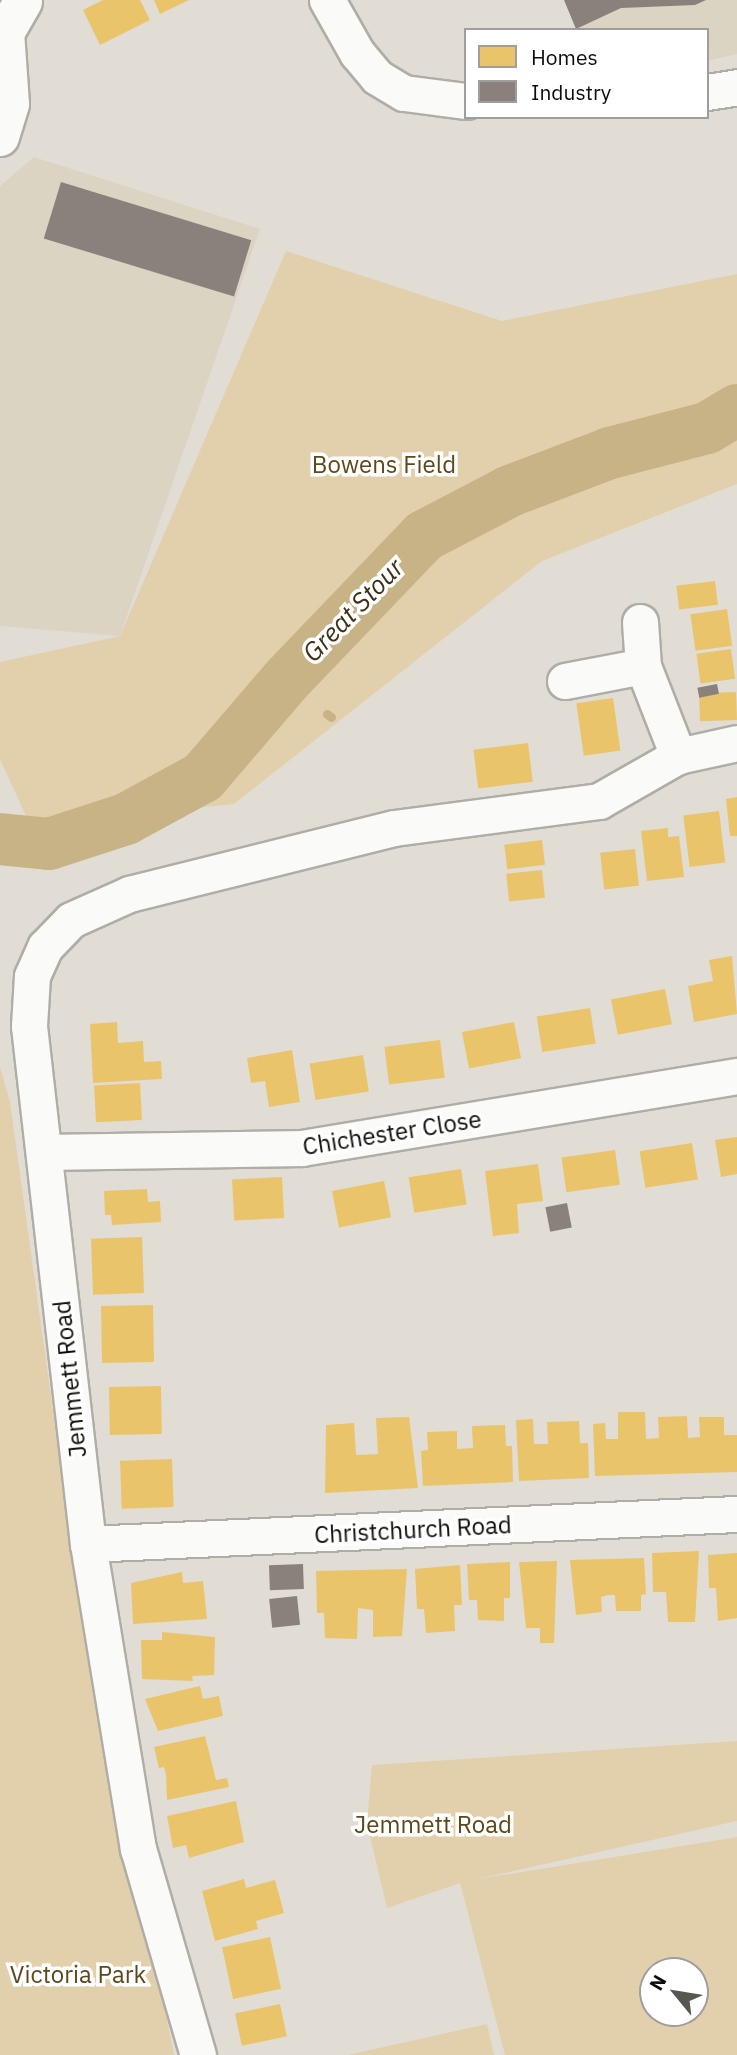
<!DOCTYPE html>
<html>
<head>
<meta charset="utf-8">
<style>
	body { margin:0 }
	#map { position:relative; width:737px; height:2055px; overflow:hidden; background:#e1ddd4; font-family:"IBM Plex Sans",sans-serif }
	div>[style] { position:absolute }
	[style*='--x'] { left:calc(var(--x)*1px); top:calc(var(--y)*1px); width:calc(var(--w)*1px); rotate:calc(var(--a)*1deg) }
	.built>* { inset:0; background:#dbd4c3 }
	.green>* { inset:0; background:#e2d0ac }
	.homes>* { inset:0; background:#e9c46a; transform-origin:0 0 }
	.industry>* { inset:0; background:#8a817c; transform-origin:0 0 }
	.stream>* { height:9px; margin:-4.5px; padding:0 4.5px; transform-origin:4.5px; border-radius:4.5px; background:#c7b386 }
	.river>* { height:52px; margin:-26px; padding:0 26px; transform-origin:26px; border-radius:26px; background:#c7b386 }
	.roads { filter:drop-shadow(2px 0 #b0ada6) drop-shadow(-2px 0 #b0ada6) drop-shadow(0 2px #b0ada6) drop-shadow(0 -2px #b0ada6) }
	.minor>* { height:35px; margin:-17.5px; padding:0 17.5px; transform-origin:17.5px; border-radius:17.5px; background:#fafaf9 }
	.tertiary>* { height:38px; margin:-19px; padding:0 19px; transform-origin:19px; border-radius:19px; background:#fafaf9 }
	span { translate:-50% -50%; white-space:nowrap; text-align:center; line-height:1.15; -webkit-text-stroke:7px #fff; paint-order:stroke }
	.park-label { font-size:24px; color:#5c4819 }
	.street-label { font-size:24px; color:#0f0d08 }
	.water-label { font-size:26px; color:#3d3115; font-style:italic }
	.legend { position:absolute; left:464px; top:28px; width:245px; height:91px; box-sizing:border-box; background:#fff; border:2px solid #9f9e9c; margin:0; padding:9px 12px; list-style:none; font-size:21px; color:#0f0d08 }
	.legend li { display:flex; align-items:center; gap:14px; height:35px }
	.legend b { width:35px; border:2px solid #9f9e9c }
	.north { position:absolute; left:639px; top:1957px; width:70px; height:70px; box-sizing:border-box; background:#fff; border:2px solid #9f9e9c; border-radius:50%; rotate:300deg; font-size:19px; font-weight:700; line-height:28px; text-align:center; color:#0f0d08 }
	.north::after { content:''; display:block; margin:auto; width:24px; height:32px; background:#58564f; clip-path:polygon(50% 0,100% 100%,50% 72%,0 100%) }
</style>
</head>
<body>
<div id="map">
	<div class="built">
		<i style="clip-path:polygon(564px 0,737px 0,737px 54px,707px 61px,707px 30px,577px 30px)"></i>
		<i style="clip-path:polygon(34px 157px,260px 229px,120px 636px,0 626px,0 186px)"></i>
	</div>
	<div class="green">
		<i style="clip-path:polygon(286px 251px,502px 321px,737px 274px,737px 484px,542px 561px,234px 804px,30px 825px,0 759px,0 662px,120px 636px)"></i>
		<i style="clip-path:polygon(0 1067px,10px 1102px,69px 1526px,174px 2055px,0 2055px)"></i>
		<i style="clip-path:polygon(evenodd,737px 1741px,737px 1821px,478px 1879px,737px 1837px,737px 2055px,505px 2055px,460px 1883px,387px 1908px,367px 1824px,372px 1765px,737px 1741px,653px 1971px,695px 1971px,695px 2013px,653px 2013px,653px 1971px)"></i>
		<i style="clip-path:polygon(487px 2024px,494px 2055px,348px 2055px)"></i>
	</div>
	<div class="homes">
		<i style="clip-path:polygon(103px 0,140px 0,150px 20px,100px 45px,83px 10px)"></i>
		<i style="clip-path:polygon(154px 0,189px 0,160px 14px)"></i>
		<i style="left:715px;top:581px;width:24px;height:39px;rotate:83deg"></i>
		<i style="left:727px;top:609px;width:37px;height:37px;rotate:82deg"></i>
		<i style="left:731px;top:649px;width:30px;height:35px;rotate:82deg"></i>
		<i style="left:736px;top:692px;width:28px;height:37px;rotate:88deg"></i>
		<i style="left:613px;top:698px;width:53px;height:37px;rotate:82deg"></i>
		<i style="left:528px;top:743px;width:39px;height:55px;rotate:83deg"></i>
		<i style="clip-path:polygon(737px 797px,737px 836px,730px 836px,726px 799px)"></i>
		<i style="left:719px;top:811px;width:52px;height:36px;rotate:83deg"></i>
		<i style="clip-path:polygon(668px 828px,668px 837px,679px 836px,684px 877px,647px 881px,641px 831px)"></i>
		<i style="left:542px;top:840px;width:25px;height:38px;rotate:83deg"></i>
		<i style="left:635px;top:849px;width:37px;height:35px;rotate:84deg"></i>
		<i style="left:542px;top:870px;width:28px;height:36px;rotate:84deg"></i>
		<i style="clip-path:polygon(732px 956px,737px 1014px,694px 1022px,688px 986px,713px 981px,709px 960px)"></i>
		<i style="left:665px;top:989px;width:36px;height:55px;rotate:79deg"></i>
		<i style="left:590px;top:1008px;width:36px;height:54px;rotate:81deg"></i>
		<i style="clip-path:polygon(117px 1022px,118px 1043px,143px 1041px,144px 1062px,161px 1061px,162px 1079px,93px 1083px,90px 1024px)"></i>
		<i style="left:514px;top:1022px;width:37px;height:53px;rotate:79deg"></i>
		<i style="left:440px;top:1040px;width:38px;height:56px;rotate:83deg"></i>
		<i style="clip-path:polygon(292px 1050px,300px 1102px,269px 1107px,265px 1081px,251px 1083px,247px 1058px)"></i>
		<i style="left:363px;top:1055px;width:37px;height:54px;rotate:81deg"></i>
		<i style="left:140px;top:1083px;width:37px;height:46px;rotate:87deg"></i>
		<i style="clip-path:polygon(737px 1137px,737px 1174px,721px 1177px,715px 1140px)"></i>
		<i style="left:692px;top:1143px;width:37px;height:53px;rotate:81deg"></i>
		<i style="left:615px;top:1150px;width:35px;height:54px;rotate:82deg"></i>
		<i style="clip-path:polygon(538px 1164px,543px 1201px,517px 1204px,519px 1233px,493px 1236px,485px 1171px)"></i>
		<i style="left:461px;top:1169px;width:36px;height:53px;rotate:81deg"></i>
		<i style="left:282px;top:1177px;width:41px;height:50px;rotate:87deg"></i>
		<i style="left:384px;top:1181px;width:37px;height:53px;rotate:79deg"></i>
		<i style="clip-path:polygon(147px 1189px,148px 1202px,160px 1201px,161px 1222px,112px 1225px,111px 1215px,105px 1215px,104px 1191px)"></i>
		<i style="left:142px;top:1237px;width:56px;height:51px;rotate:88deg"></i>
		<i style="left:153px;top:1305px;width:57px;height:52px;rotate:89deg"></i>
		<i style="left:161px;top:1386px;width:48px;height:52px;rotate:89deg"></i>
		<i style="clip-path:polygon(618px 1412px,645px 1412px,646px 1439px,659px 1438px,658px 1417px,687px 1416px,688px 1438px,700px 1437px,699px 1417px,724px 1417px,724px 1435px,737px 1435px,737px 1472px,595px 1476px,593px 1424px,605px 1423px,606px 1439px,618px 1439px)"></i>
		<i style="clip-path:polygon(409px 1417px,418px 1488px,325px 1493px,326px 1425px,354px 1423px,356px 1455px,378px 1454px,376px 1418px)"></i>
		<i style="clip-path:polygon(533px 1419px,534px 1444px,548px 1444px,547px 1422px,579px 1421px,580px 1443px,588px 1443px,589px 1478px,519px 1481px,516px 1420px)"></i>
		<i style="clip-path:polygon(505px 1425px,506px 1446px,512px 1446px,513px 1482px,423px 1486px,421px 1451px,428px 1450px,427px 1432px,457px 1431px,457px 1449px,473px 1448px,472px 1426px)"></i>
		<i style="left:172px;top:1459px;width:48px;height:52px;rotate:88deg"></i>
		<i style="clip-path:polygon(699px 1551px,695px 1622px,668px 1622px,666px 1592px,653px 1592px,652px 1553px)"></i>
		<i style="clip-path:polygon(737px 1553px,737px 1618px,718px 1621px,716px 1588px,709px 1588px,708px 1555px)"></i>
		<i style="clip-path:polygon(644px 1558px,646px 1594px,641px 1595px,641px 1611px,616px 1611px,615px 1595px,608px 1595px,601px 1597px,602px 1612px,576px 1615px,570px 1560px)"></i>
		<i style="clip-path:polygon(557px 1561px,554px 1643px,540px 1643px,540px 1628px,526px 1628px,519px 1562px)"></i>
		<i style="clip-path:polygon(510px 1562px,510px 1598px,504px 1598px,504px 1621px,478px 1620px,477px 1600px,469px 1600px,467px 1564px)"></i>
		<i style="clip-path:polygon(460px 1565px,462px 1605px,454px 1605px,455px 1631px,426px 1633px,424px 1609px,417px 1609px,415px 1569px)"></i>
		<i style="clip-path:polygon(407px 1569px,402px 1636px,373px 1637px,373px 1610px,358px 1608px,357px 1639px,325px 1638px,324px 1613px,317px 1613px,316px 1571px)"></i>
		<i style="clip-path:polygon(182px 1572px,183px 1583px,203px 1581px,207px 1619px,133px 1624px,131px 1583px)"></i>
		<i style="clip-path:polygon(162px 1632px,215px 1637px,214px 1675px,192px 1676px,193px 1681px,142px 1679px,141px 1640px,162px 1640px)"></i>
		<i style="clip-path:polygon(200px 1686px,203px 1699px,219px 1696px,223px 1716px,158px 1731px,145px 1699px)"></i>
		<i style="clip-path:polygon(205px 1736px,216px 1780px,227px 1778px,229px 1787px,167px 1800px,166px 1775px,164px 1767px,159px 1768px,154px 1747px)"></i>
		<i style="clip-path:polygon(236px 1801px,244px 1842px,189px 1858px,186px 1845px,173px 1848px,167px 1816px)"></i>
		<i style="clip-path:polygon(244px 1879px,246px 1888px,275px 1880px,284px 1913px,256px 1921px,258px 1929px,215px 1941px,202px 1891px)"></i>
		<i style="left:270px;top:1937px;width:53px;height:49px;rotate:78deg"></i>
		<i style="left:280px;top:2004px;width:33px;height:46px;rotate:78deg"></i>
	</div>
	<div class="industry">
		<i style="clip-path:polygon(564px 0,706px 0,695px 5px,621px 8px,576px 29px)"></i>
		<i style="left:61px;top:182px;width:199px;height:59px;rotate:17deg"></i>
		<i style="left:717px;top:684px;width:10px;height:20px;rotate:79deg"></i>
		<i style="left:567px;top:1203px;width:25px;height:22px;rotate:79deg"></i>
		<i style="left:303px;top:1564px;width:25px;height:34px;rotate:88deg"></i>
		<i style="left:297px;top:1596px;width:29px;height:28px;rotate:84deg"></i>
	</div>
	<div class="stream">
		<i style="--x:287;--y:679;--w:14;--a:45"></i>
		<i style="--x:327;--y:714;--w:5;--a:37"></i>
	</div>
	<div class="river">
		<i style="--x:0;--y:839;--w:49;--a:5.8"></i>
		<i style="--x:49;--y:844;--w:81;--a:-18"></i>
		<i style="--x:126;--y:819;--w:88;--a:-28.6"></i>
		<i style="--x:203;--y:777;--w:129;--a:-49.4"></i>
		<i style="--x:287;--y:679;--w:198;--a:-46.2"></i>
		<i style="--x:424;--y:536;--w:97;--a:-27.6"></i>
		<i style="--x:510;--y:491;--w:107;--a:-20.8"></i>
		<i style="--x:610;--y:453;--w:100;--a:-14.5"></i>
		<i style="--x:707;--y:428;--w:35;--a:-31"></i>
	</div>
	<div class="roads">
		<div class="minor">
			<i style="--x:327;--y:0;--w:61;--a:60.5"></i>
			<i style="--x:357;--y:53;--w:31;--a:50"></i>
			<i style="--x:377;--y:77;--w:31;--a:31"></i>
			<i style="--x:404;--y:93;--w:63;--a:7.4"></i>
			<i style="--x:707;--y:92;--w:30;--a:-9"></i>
			<i style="--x:640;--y:622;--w:44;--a:86.1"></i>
			<i style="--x:643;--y:666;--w:97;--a:68.7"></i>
			<i style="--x:565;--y:681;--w:79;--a:-10.9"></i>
			<i style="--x:44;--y:1152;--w:258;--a:-0.9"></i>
			<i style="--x:302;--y:1148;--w:441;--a:-9.4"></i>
			<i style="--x:88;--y:1544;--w:650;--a:-2.65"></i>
			<i style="--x:198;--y:2055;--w:215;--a:-106.2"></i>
			<i style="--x:138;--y:1849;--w:309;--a:-99.3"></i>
			<i style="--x:88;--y:1544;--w:521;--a:-96.5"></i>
			<i style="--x:29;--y:1026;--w:50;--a:-86.6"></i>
			<i style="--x:32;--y:976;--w:32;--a:-66"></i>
			<i style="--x:45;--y:947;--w:37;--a:-46"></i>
			<i style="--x:71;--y:920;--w:64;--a:-24.1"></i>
			<i style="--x:129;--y:894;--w:273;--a:-14"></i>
			<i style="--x:394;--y:828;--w:207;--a:-7.5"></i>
			<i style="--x:599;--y:801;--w:91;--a:-29.7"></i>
			<i style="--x:678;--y:756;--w:60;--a:-12.4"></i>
		</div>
		<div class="tertiary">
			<i style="--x:0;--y:137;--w:34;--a:-73"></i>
			<i style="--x:10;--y:104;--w:71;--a:-94"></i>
			<i style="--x:5;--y:33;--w:36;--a:-60"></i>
		</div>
	</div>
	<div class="park-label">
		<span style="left:384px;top:465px">Bowens Field</span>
		<span style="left:433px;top:1825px">Jemmett Road</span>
		<span style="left:78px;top:1975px">Victoria Park</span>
	</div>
	<div class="street-label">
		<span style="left:392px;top:1133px;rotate:-9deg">Chichester Close</span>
		<span style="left:70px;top:1379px;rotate:-96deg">Jemmett Road</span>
		<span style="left:413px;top:1530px;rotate:-3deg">Christchurch Road</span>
	</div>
	<div class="water-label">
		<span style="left:353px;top:610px;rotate:-46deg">Great Stour</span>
	</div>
	<ul class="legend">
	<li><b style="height:19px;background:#e9c46a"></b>Homes</li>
	<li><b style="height:19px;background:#8a817c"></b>Industry</li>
	</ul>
	<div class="north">N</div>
</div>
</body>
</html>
